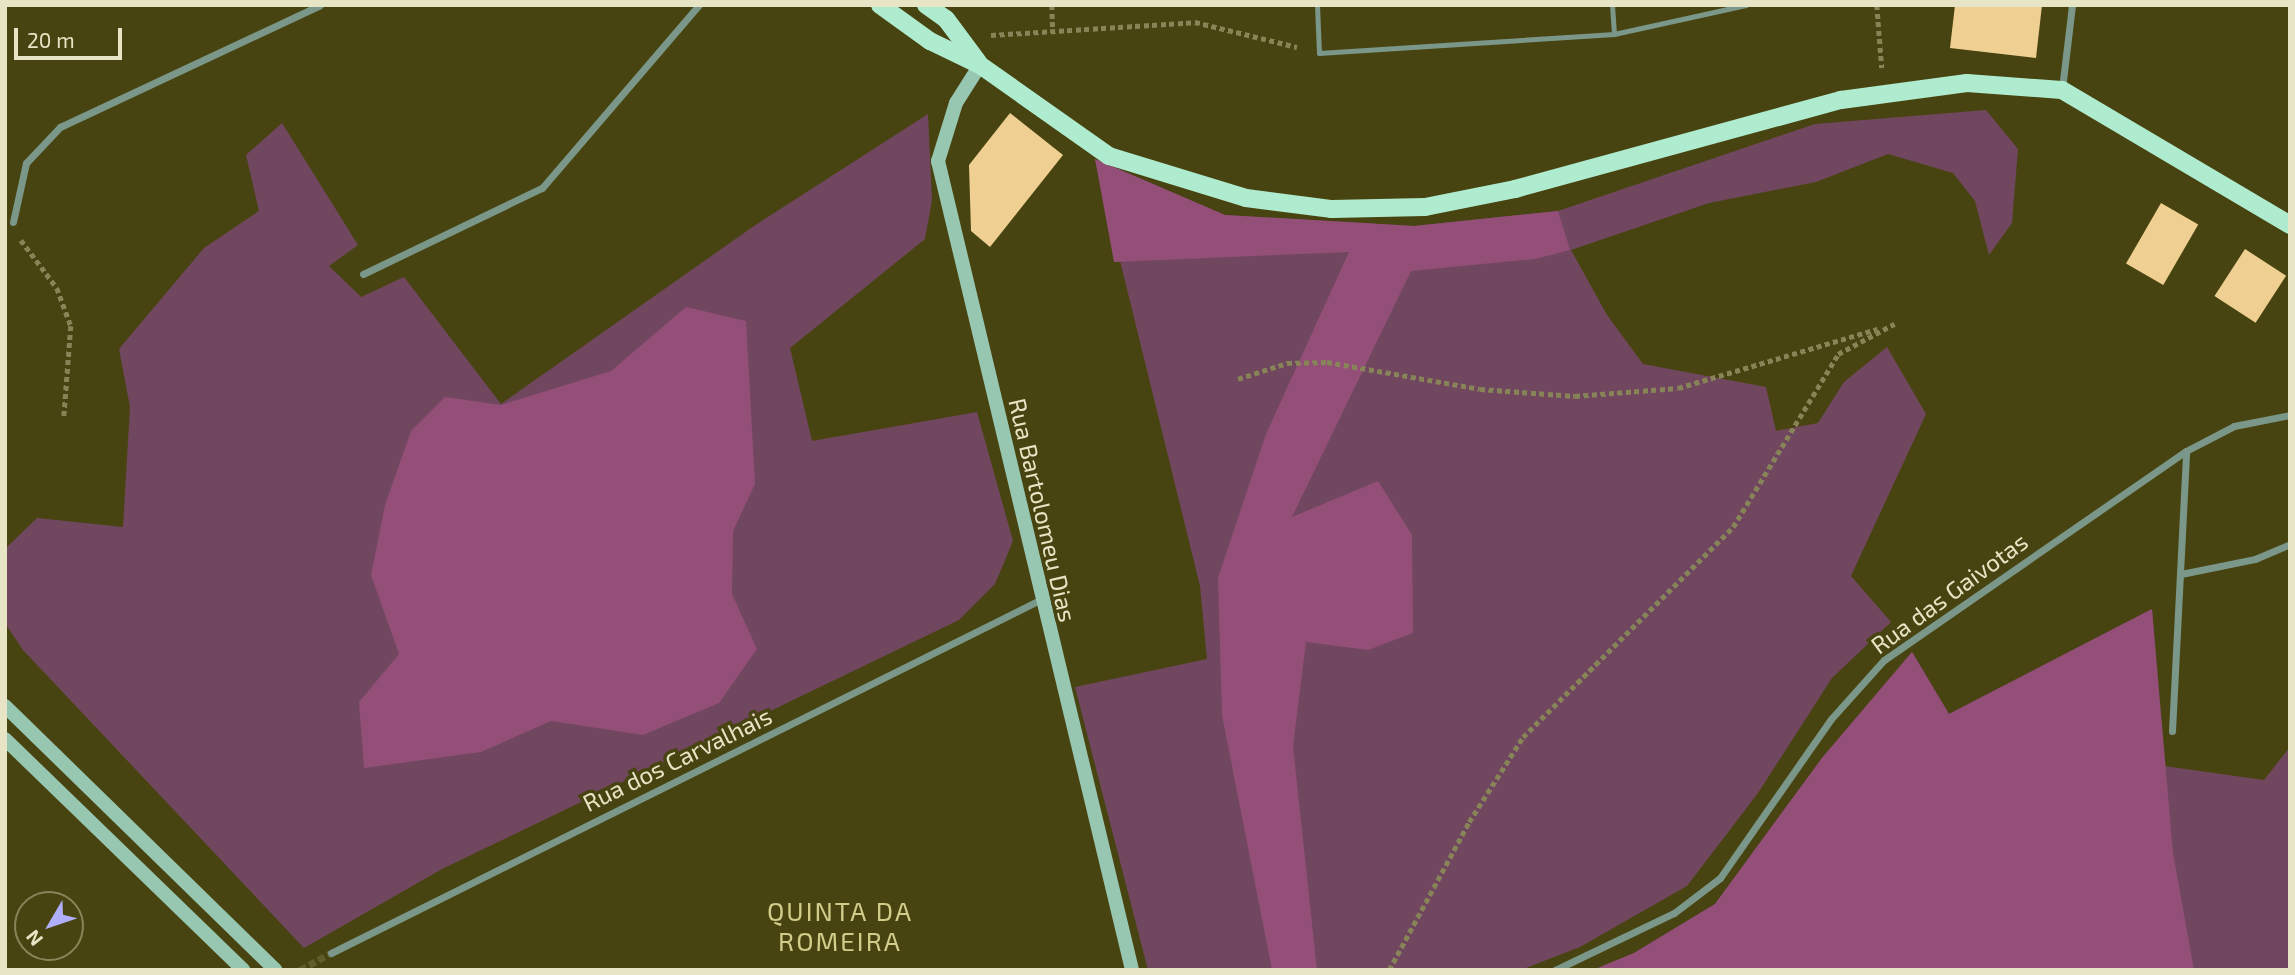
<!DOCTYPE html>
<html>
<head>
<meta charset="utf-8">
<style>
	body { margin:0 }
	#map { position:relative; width:2295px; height:975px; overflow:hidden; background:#484411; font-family:"Exo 2",sans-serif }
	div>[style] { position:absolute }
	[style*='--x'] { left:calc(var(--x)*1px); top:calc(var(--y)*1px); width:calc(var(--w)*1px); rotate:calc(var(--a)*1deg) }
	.green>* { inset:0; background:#71475f }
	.forest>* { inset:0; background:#934f78 }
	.building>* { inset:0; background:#efd092; transform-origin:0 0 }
	.street-tunnel>* { height:7px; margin-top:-3.5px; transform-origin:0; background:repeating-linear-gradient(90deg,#605c2c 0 7px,transparent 0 10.5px) }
	.path>* { height:4.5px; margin-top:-2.25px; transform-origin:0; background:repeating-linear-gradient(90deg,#878458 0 5px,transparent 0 8.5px) }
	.lane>* { height:5px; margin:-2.5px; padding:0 2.5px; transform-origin:2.5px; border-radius:2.5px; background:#7a9789 }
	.street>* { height:7px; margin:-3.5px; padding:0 3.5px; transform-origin:3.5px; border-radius:3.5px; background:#7a9789 }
	.secondary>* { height:14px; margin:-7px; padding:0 7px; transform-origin:7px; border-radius:7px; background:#98c7b1 }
	.primary>* { height:18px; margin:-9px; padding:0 9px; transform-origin:9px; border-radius:9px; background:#afeccf }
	span { translate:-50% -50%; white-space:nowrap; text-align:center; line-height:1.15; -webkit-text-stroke:7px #484411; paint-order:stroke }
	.street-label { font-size:24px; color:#e7e5c5 }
	.neighbourhood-label { font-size:26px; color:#d1cc8a; letter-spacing:2px }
	.frame { position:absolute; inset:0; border:7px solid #e7e5c5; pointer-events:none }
	.north { position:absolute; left:14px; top:891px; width:70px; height:70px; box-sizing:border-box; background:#484411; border:2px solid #888459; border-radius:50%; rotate:231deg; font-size:19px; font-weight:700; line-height:28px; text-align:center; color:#e7e5c5 }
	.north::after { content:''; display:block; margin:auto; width:24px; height:32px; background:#afaefa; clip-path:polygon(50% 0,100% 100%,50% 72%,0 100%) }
	.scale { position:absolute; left:14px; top:28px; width:108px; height:32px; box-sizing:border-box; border:4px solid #e7e5c5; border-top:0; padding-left:9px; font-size:21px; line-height:24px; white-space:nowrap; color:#e7e5c5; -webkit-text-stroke:5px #484411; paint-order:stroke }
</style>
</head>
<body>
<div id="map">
	<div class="green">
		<i style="clip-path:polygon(1986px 110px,2018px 149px,2012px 223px,1989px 255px,1975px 201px,1953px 173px,1888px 154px,1816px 182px,1709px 203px,1571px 250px,1607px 315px,1643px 364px,1766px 387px,1776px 431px,1818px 423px,1844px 382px,1887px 347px,1926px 414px,1851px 576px,1891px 622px,1832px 678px,1758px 793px,1687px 886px,1580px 947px,1521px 970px,1148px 970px,1075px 687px,1207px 659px,1200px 586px,1095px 159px,1225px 215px,1414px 226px,1558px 211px,1815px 124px)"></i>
		<i style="clip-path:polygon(928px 114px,932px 200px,925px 239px,790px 348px,812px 441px,977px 412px,1013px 541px,995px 584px,959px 620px,442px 869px,304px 948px,23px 650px,5px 623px,5px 549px,37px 518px,123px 527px,130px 407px,119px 349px,204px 248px,259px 211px,246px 155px,282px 123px,358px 245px,329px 266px,361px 297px,404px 277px,501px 404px,754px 226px)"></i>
		<i style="clip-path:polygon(2152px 609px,2164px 766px,2264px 780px,2290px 747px,2290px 970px,1593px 970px,1634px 953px,1715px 904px,1822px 758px,1912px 652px,1949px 714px)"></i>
	</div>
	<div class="forest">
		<i style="clip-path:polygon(1095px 159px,1225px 215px,1414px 226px,1558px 211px,1570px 250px,1535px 259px,1411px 271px,1292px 517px,1378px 481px,1412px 535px,1413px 633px,1368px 650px,1306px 642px,1293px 746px,1317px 970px,1272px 970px,1222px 715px,1218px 578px,1266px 434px,1349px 252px,1114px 262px)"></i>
		<i style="clip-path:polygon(686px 307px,746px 321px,755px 484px,733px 531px,732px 594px,757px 649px,719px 703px,643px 735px,551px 721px,481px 752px,364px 768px,359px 702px,399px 654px,371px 575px,385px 505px,411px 431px,445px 397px,501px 405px,611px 371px)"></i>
		<i style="clip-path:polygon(2152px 609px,2173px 853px,2194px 970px,1593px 970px,1634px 953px,1715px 904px,1822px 758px,1912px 652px,1949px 714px)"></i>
	</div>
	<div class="building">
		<i style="clip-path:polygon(1955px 5px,2042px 5px,2036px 58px,1950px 48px)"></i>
		<i style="clip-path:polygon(1010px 113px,1063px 155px,990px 247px,971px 231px,969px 165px)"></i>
		<i style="left:2161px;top:203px;width:43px;height:70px;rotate:30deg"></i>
		<i style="left:2245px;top:249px;width:49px;height:56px;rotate:33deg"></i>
	</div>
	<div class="street-tunnel">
		<i style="--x:300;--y:970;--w:35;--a:-29"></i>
	</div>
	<div class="path">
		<i style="--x:1052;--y:5;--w:26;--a:88"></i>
		<i style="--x:1877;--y:5;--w:63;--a:85.5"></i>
		<i style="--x:991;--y:35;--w:204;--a:-3.6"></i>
		<i style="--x:1195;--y:22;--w:105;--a:13.8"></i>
		<i style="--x:21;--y:240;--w:60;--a:53.1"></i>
		<i style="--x:57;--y:288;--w:40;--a:69.8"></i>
		<i style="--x:71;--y:326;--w:90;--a:94.4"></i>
		<i style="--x:1238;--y:379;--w:52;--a:-18.1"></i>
		<i style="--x:1287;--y:363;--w:40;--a:-1.4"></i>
		<i style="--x:1327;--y:362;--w:155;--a:10"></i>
		<i style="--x:1480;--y:389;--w:95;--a:4.2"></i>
		<i style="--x:1575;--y:396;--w:103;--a:-4.4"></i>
		<i style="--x:1678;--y:388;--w:208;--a:-16.5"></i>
		<i style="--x:1389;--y:970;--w:168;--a:-61.6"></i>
		<i style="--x:1469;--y:822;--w:101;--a:-57.6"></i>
		<i style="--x:1523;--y:737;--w:297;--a:-45"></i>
		<i style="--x:1733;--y:527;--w:202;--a:-58.7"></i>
		<i style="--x:1838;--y:354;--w:64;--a:-28.2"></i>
	</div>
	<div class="lane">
		<i style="--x:1317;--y:5;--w:48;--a:87.6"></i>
		<i style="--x:1319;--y:53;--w:296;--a:-3.7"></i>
		<i style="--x:1614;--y:34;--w:135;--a:-12.4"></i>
		<i style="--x:1612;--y:5;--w:29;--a:86"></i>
	</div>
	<div class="street">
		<i style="--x:2062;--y:89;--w:85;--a:-83.2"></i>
		<i style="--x:13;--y:222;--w:60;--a:-77.6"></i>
		<i style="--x:26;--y:163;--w:50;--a:-46.6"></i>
		<i style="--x:60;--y:127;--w:287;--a:-25.1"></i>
		<i style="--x:363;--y:274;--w:199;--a:-25.7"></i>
		<i style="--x:542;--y:188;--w:241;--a:-49.4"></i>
		<i style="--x:2181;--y:574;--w:76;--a:-11.5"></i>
		<i style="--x:2255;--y:559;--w:38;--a:-23"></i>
		<i style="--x:2172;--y:731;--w:280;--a:-87.1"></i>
		<i style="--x:331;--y:953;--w:792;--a:-26.47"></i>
		<i style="--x:1555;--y:970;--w:132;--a:-25.6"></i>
		<i style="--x:1674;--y:913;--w:58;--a:-37.3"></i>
		<i style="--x:1720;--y:878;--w:194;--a:-55.1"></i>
		<i style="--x:1831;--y:719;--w:79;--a:-48.1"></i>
		<i style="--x:1884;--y:660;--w:367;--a:-34.7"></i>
		<i style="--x:2186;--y:451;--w:54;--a:-27.5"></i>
		<i style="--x:2234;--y:426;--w:57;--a:-11.1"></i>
	</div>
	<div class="secondary">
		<i style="--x:980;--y:65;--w:45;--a:122.3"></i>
		<i style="--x:956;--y:103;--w:61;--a:107.2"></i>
		<i style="--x:938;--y:161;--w:832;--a:76.51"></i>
		<i style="--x:5;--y:706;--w:378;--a:44.3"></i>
		<i style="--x:5;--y:739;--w:332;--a:44.1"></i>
	</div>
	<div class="primary">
		<i style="--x:880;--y:5;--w:62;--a:35.8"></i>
		<i style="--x:930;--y:41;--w:55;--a:25.6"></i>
		<i style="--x:980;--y:65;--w:158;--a:35.2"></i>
		<i style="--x:1109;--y:156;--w:143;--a:17"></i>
		<i style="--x:1246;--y:198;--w:87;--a:7.3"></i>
		<i style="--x:1332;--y:209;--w:93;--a:-1.2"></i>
		<i style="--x:1425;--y:207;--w:92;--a:-11.3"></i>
		<i style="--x:1515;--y:189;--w:338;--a:-15.3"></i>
		<i style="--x:1841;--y:100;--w:127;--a:-7.7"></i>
		<i style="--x:1967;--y:83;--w:95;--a:4.2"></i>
		<i style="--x:2062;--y:90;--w:265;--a:30.6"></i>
		<i style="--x:926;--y:5;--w:24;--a:35"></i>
		<i style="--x:946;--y:19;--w:54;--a:53.3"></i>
	</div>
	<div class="street-label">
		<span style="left:1043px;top:510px;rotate:77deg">Rua Bartolomeu Dias</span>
		<span style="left:1949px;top:593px;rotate:-36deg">Rua das Gaivotas</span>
		<span style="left:677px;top:759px;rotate:-26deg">Rua dos Carvalhais</span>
	</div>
	<div class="neighbourhood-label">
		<span style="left:840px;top:926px">QUINTA DA<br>ROMEIRA</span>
	</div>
	<div class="frame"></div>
	<div class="north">N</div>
	<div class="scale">20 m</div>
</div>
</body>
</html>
